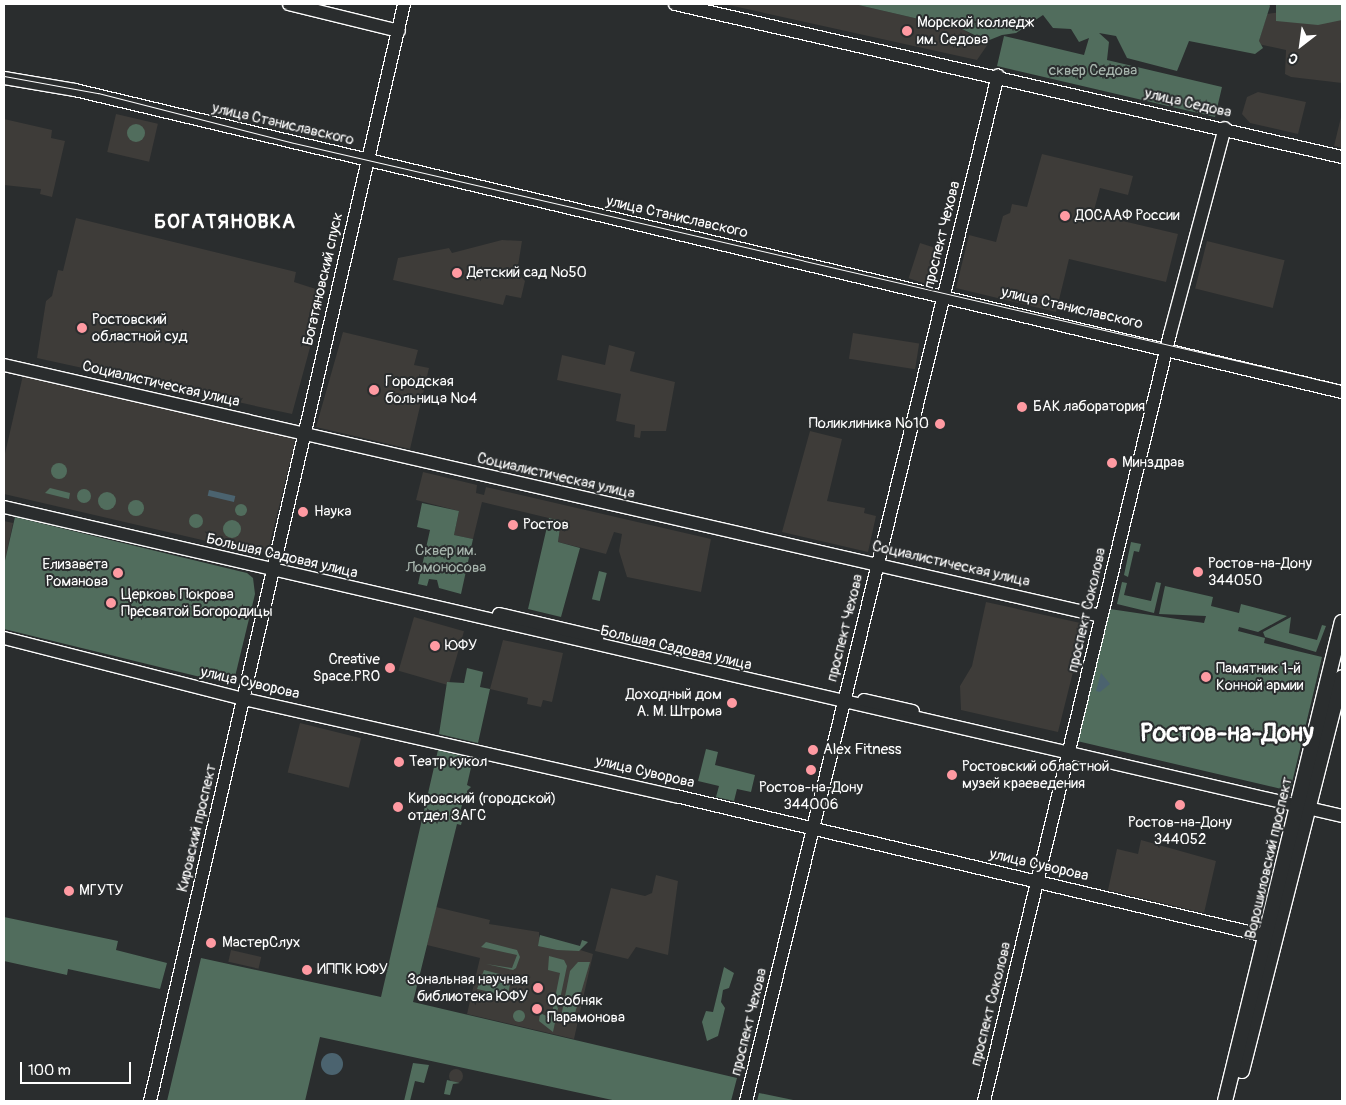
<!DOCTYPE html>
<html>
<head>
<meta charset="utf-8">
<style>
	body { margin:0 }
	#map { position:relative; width:1346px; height:1105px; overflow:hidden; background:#2a2d2e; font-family:Pangolin,sans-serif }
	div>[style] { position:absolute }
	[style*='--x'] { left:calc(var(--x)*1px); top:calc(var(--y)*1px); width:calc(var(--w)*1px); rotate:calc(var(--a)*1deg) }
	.built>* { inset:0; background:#3e3c39; transform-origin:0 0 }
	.round { border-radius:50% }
	.green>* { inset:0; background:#516d5d; transform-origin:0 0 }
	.water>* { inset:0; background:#4b636f; transform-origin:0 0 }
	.roads { filter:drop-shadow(1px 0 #fff) drop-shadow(-1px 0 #fff) drop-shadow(0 1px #fff) drop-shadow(0 -1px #fff) }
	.secondary>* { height:12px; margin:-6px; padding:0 6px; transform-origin:6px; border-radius:6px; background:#2a2d2e }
	.primary>* { height:14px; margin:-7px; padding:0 7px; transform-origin:7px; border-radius:7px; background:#2a2d2e }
	.tram>* { height:1px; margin:-0.5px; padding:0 0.5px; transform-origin:0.5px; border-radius:0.5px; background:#fff }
	.dots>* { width:14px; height:14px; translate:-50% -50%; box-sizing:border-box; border:2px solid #2a2d2e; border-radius:50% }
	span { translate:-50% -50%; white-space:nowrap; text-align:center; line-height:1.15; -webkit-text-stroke:4px #2a2d2e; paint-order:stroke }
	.poi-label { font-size:15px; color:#fff }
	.left { translate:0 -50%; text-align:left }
	.right { translate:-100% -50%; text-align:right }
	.park-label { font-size:15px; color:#a8b6ae }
	.street-label { font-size:15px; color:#fff }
	.district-label { font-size:20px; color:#fff; font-weight:700; letter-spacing:1px }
	.town-label { font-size:25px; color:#fff; font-weight:700 }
	.frame { position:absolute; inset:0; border:5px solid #fff; pointer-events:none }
	.north { position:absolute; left:1276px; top:20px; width:50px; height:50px; -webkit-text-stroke:4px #2a2d2e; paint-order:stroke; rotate:210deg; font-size:14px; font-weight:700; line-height:20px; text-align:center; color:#fff }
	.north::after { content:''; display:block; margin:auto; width:18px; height:22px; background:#fff; clip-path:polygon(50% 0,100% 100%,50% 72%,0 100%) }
	.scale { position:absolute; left:20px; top:1062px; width:111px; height:22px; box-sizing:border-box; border:2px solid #fff; border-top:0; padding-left:6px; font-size:15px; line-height:18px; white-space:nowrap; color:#fff; -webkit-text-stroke:4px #2a2d2e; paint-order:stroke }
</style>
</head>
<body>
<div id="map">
	<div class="built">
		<i style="clip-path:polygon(724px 4px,854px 4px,962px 29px,988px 44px,977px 60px)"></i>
		<i style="clip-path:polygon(1342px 4px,1342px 83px,1291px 77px,1285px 74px,1286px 50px,1258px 44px,1267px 14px)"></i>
		<i style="clip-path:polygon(1258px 92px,1306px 102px,1298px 134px,1250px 123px,1242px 114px,1247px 97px)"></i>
		<i style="clip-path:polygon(1342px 113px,1342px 148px,1334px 146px)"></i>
		<i style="left:116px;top:114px;width:43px;height:39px;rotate:13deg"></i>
		<i style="clip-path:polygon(4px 115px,4px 119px,52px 130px,51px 138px,65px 141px,52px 197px,40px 194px,41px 189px,4px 185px)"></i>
		<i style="clip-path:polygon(1042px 154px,1133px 176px,1128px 195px,1100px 188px,1093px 214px,1178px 234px,1166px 282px,1069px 259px,1056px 312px,956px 288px,969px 235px,996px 242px,1003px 216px,1010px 213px,1012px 204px,1027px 207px)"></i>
		<i style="clip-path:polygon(76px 218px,296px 272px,294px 282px,325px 292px,292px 414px,37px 358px,46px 301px,52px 296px,58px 270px,63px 271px)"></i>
		<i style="clip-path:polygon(502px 240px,522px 241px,517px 272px,525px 281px,521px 298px,506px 295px,503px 305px,393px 280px,398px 258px,449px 248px,452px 253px)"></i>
		<i style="left:1207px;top:241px;width:80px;height:49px;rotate:14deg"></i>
		<i style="left:920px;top:243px;width:22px;height:37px;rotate:18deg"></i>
		<i style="clip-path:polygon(343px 332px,418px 350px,414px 365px,429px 368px,410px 449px,316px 427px)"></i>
		<i style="left:853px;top:333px;width:67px;height:26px;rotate:9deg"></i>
		<i style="clip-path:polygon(609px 345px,635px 352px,630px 371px,675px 382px,666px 431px,641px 431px,640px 438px,634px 437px,635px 425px,616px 421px,621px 394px,557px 380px,562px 355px,605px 365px)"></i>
		<i style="clip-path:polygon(23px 375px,292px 435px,295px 442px,268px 551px,258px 553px,4px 494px,4px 458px)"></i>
		<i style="clip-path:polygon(810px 431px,842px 439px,827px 501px,865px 508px,864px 513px,876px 516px,868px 552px,782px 532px)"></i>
		<i style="clip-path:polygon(423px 472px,477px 485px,476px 493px,484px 495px,486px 487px,711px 539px,701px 592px,627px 577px,619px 551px,622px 534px,614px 532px,606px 554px,558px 542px,561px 521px,482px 502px,473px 539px,454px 535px,459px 511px,416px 500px)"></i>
		<i style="clip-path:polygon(4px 521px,13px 523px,4px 565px)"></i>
		<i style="clip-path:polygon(986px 602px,1085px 624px,1058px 732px,961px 710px,960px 686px,972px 666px)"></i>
		<i style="left:414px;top:617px;width:52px;height:56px;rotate:16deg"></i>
		<i style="clip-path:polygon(503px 640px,563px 653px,552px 702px,543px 700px,541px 707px,527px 704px,528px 698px,490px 689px)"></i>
		<i style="left:300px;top:723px;width:63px;height:51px;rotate:14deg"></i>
		<i style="clip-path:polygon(1141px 840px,1216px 861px,1204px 913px,1108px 890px,1117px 849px,1138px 854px)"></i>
		<i style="clip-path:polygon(656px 875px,678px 881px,668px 955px,636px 947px,628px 959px,595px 951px,611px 888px,645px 896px,652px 893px)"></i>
		<i style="clip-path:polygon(436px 907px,490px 920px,489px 924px,539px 932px,539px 937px,593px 954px,574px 1039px,467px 1014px,480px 958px,427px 945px)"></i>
		<i style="left:231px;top:950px;width:31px;height:12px;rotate:13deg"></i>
		<i class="round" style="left:449px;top:1069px;width:14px;height:14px"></i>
	</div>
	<div class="green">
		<i style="clip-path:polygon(854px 4px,1269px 4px,1270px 6px,1259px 41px,1263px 48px,1255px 54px,1189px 41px,1177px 71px,1127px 58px,1116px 36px,1099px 33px,1109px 42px,1107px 60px,1222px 87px,1215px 117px,997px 66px,1004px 36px,1084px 55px,1089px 38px,1079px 42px,1071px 29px,1053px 28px,1043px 15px,1016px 33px,1002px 35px,987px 41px,962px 29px)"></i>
		<i style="clip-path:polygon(1276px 4px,1342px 4px,1342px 20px,1318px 25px,1276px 21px)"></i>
		<i class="round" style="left:127px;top:124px;width:18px;height:18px"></i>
		<i class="round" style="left:51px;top:463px;width:16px;height:16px"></i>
		<i style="clip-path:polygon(50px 488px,70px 493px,69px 499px,45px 493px)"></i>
		<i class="round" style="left:77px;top:489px;width:14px;height:14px"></i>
		<i class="round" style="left:98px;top:492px;width:18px;height:18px"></i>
		<i class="round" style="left:128px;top:500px;width:16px;height:16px"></i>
		<i style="clip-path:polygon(422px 503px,459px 511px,454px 535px,473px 539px,461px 594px,439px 588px,437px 580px,429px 579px,427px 586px,418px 584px,430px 530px,417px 527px)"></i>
		<i class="round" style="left:235px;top:504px;width:12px;height:12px"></i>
		<i class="round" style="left:189px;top:514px;width:14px;height:14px"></i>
		<i style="clip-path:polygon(15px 517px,247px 573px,253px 578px,255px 594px,233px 685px,4px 629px,4px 565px)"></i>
		<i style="clip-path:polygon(549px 518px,561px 521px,558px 542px,580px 548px,561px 617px,528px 609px)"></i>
		<i class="round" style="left:223px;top:520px;width:18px;height:18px"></i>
		<i style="clip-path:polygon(1131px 542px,1141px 544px,1139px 552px,1134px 551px,1128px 577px,1124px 575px)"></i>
		<i style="left:599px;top:571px;width:8px;height:29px;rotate:14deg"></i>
		<i style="clip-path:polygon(1122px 582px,1127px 583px,1124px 595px,1151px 601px,1156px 582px,1161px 583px,1154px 613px,1117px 604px)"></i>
		<i style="clip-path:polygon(1165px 586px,1213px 597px,1211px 606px,1239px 613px,1241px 604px,1287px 616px,1258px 632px,1239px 627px,1238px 631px,1265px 638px,1264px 643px,1322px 657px,1290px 791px,1077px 741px,1110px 609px,1204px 623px,1206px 616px,1159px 614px)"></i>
		<i style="clip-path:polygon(1291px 617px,1289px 633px,1317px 640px,1322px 625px,1326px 626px,1316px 652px,1265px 637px,1263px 632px)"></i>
		<i style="clip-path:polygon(467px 668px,483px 672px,480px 687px,490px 689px,478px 743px,439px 734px,447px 682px,464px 683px)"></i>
		<i style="clip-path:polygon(706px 749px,718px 752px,715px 765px,755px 775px,751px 792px,737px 789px,734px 801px,716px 797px,719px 786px,698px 781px)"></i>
		<i style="clip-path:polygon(438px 750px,473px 759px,467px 785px,471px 787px,467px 791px,468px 798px,464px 798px,460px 812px,464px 814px,461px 825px,457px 824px,413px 1002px,737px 1078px,731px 1101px,617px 1101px,320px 1037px,305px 1101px,167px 1101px,201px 958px,381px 997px)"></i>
		<i style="clip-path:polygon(4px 917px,118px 941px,116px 950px,167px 963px,160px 989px,68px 969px,67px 975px,4px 961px)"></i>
		<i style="clip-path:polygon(540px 935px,580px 946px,582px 940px,588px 942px,579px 951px,557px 950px,538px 946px)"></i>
		<i style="clip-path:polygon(486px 942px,517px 950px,520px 957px,516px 968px,513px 970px,486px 964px,512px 968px,517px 955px,481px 947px)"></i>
		<i style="clip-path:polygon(549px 956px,564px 960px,567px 966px,553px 1032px,539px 1021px,540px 1013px,551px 1018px,560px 973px,548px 970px)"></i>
		<i style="clip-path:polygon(578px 962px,590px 962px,573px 1020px,561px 1017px,570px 971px)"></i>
		<i style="clip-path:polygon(724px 967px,734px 973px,729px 988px,723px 990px,721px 1002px,725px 1008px,718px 1036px,707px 1041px,702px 1022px,706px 1011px,713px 1012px)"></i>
		<i style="clip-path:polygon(484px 970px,511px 977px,508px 996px,477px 989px)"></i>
		<i class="round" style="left:513px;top:1010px;width:12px;height:12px"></i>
		<i style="clip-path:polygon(413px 1063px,429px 1065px,424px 1083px,415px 1081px,410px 1101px,404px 1101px)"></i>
		<i style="clip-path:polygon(447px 1080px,460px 1083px,453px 1084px,450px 1095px,444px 1094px)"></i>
		<i style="clip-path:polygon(759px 1093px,798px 1101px,757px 1101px)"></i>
	</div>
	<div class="water">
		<i style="left:209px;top:490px;width:27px;height:6px;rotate:13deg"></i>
		<i style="clip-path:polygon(1101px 673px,1110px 684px,1100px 692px,1096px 691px)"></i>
		<i class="round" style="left:321px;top:1053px;width:22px;height:22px"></i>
	</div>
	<div class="roads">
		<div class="secondary">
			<i style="--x:289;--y:4;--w:113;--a:13.8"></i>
			<i style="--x:675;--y:4;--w:684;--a:12.92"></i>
			<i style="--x:4;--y:78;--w:72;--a:9.6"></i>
			<i style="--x:75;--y:90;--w:1302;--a:13.41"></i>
			<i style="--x:4;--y:365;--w:1125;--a:12.89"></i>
			<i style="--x:4;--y:507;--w:1373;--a:13"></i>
			<i style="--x:499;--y:614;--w:101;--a:13.2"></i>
			<i style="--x:4;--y:638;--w:248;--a:14.3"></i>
			<i style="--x:244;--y:699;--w:443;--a:12.7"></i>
			<i style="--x:676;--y:796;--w:615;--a:13.36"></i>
			<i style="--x:864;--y:700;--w:50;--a:12.7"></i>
			<i style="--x:150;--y:1101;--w:1126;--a:-76.96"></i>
			<i style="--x:746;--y:1101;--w:1056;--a:-76.2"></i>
			<i style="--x:984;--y:1101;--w:789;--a:-76.37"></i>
			<i style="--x:1170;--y:334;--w:213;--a:-75.1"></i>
		</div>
		<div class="primary">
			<i style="--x:1242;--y:1071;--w:406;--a:-75.8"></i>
			<i style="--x:1225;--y:1101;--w:493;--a:-76.3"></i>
		</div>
	</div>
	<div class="tram">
		<i style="--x:4;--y:76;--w:96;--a:10.3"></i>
		<i style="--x:98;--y:93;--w:202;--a:14.3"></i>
		<i style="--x:294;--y:143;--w:1076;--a:13"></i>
	</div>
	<div class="dots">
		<i style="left:907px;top:31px;background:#ff9aa2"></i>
		<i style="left:1065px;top:216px;background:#ff9aa2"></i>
		<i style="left:457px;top:273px;background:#ff9aa2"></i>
		<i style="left:82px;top:328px;background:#ff9aa2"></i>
		<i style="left:374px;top:390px;background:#ff9aa2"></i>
		<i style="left:1022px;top:407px;background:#ff9aa2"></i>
		<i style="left:940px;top:424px;background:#ff9aa2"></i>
		<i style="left:1112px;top:463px;background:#ff9aa2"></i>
		<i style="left:303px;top:512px;background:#ff9aa2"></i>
		<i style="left:513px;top:525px;background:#ff9aa2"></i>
		<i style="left:1198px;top:572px;background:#ff9aa2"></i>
		<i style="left:118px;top:573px;background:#ff9aa2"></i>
		<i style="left:111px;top:603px;background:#ff9aa2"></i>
		<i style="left:435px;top:646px;background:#ff9aa2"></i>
		<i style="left:390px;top:668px;background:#ff9aa2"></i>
		<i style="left:1206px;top:677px;background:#ff9aa2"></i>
		<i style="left:732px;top:703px;background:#ff9aa2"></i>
		<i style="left:813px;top:750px;background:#ff9aa2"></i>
		<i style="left:399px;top:762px;background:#ff9aa2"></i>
		<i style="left:811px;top:770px;background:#ff9aa2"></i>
		<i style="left:952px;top:775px;background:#ff9aa2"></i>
		<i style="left:1180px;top:805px;background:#ff9aa2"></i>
		<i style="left:398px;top:807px;background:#ff9aa2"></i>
		<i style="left:69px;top:891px;background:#ff9aa2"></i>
		<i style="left:211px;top:943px;background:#ff9aa2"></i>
		<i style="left:307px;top:970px;background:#ff9aa2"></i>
		<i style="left:538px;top:988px;background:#ff9aa2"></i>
		<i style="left:537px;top:1009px;background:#ff9aa2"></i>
	</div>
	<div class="poi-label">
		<span class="left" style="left:917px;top:31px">Морской колледж<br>им. Седова</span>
		<span class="left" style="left:1075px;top:216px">ДОСААФ России</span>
		<span class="left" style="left:467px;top:273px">Детский сад №50</span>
		<span class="left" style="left:92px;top:328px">Ростовский<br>областной суд</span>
		<span class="left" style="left:385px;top:390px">Городская<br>больница №4</span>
		<span class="left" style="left:1033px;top:407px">БАК лаборатория</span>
		<span class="right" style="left:929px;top:424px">Поликлиника №10</span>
		<span class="left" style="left:1122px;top:463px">Минздрав</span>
		<span class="left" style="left:314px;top:512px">Наука</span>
		<span class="left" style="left:523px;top:525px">Ростов</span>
		<span class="left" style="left:1208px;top:572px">Ростов-на-Дону<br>344050</span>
		<span class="right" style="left:108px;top:573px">Елизавета<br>Романова</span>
		<span class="left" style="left:121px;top:603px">Церковь Покрова<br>Пресвятой Богородицы</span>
		<span class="left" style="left:445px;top:646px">ЮФУ</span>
		<span class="right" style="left:380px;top:668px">Creative<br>Space.PRO</span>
		<span class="left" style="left:1216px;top:677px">Памятник 1-й<br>Конной армии</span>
		<span class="right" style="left:722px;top:703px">Доходный дом<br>А. М. Штрома</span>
		<span class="left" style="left:823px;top:750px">Alex Fitness</span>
		<span class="left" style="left:409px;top:762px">Театр кукол</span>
		<span class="left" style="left:962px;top:775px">Ростовский областной<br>музей краеведения</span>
		<span style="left:811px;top:796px">Ростов-на-Дону<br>344006</span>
		<span class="left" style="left:408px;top:807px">Кировский (городской)<br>отдел ЗАГС</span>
		<span style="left:1180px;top:831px">Ростов-на-Дону<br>344052</span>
		<span class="left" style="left:79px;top:891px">МГУТУ</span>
		<span class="left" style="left:222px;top:943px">МастерСлух</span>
		<span class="left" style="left:317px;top:970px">ИППК ЮФУ</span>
		<span class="right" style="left:528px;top:988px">Зональная научная<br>библиотека ЮФУ</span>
		<span class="left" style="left:547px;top:1009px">Особняк<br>Парамонова</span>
	</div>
	<div class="park-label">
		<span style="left:1093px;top:71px">сквер Седова</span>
		<span style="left:446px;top:559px">Сквер им.<br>Ломоносова</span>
	</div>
	<div class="street-label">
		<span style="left:1188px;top:103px;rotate:13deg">улица Седова</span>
		<span style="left:283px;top:124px;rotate:13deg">улица Станиславского</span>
		<span style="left:677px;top:217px;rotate:13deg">улица Станиславского</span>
		<span style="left:942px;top:235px;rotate:-76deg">проспект Чехова</span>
		<span style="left:323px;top:279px;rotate:-77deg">Богатяновский спуск</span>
		<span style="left:1072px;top:308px;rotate:13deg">улица Станиславского</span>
		<span style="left:161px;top:384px;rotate:13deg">Социалистическая улица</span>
		<span style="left:556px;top:476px;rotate:13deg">Социалистическая улица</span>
		<span style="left:282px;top:556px;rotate:13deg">Большая Садовая улица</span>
		<span style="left:951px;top:564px;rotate:13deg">Социалистическая улица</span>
		<span style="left:1087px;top:610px;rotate:-77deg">проспект Соколова</span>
		<span style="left:845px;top:628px;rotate:-76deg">проспект Чехова</span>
		<span style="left:676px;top:648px;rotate:13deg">Большая Садовая улица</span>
		<span style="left:250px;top:683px;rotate:13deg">улица Суворова</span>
		<span style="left:645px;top:772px;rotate:13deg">улица Суворова</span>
		<span style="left:197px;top:828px;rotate:-77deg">Кировский проспект</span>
		<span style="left:1269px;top:858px;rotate:-77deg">Ворошиловский проспект</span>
		<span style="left:1039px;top:865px;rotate:13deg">улица Суворова</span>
		<span style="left:991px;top:1004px;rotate:-76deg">проспект Соколова</span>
		<span style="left:749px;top:1022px;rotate:-76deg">проспект Чехова</span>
	</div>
	<div class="district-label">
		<span style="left:225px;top:221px">БОГАТЯНОВКА</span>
	</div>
	<div class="town-label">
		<span style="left:1227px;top:734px">Ростов-на-Дону</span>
	</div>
	<div class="frame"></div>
	<div class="north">С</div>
	<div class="scale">100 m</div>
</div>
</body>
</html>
